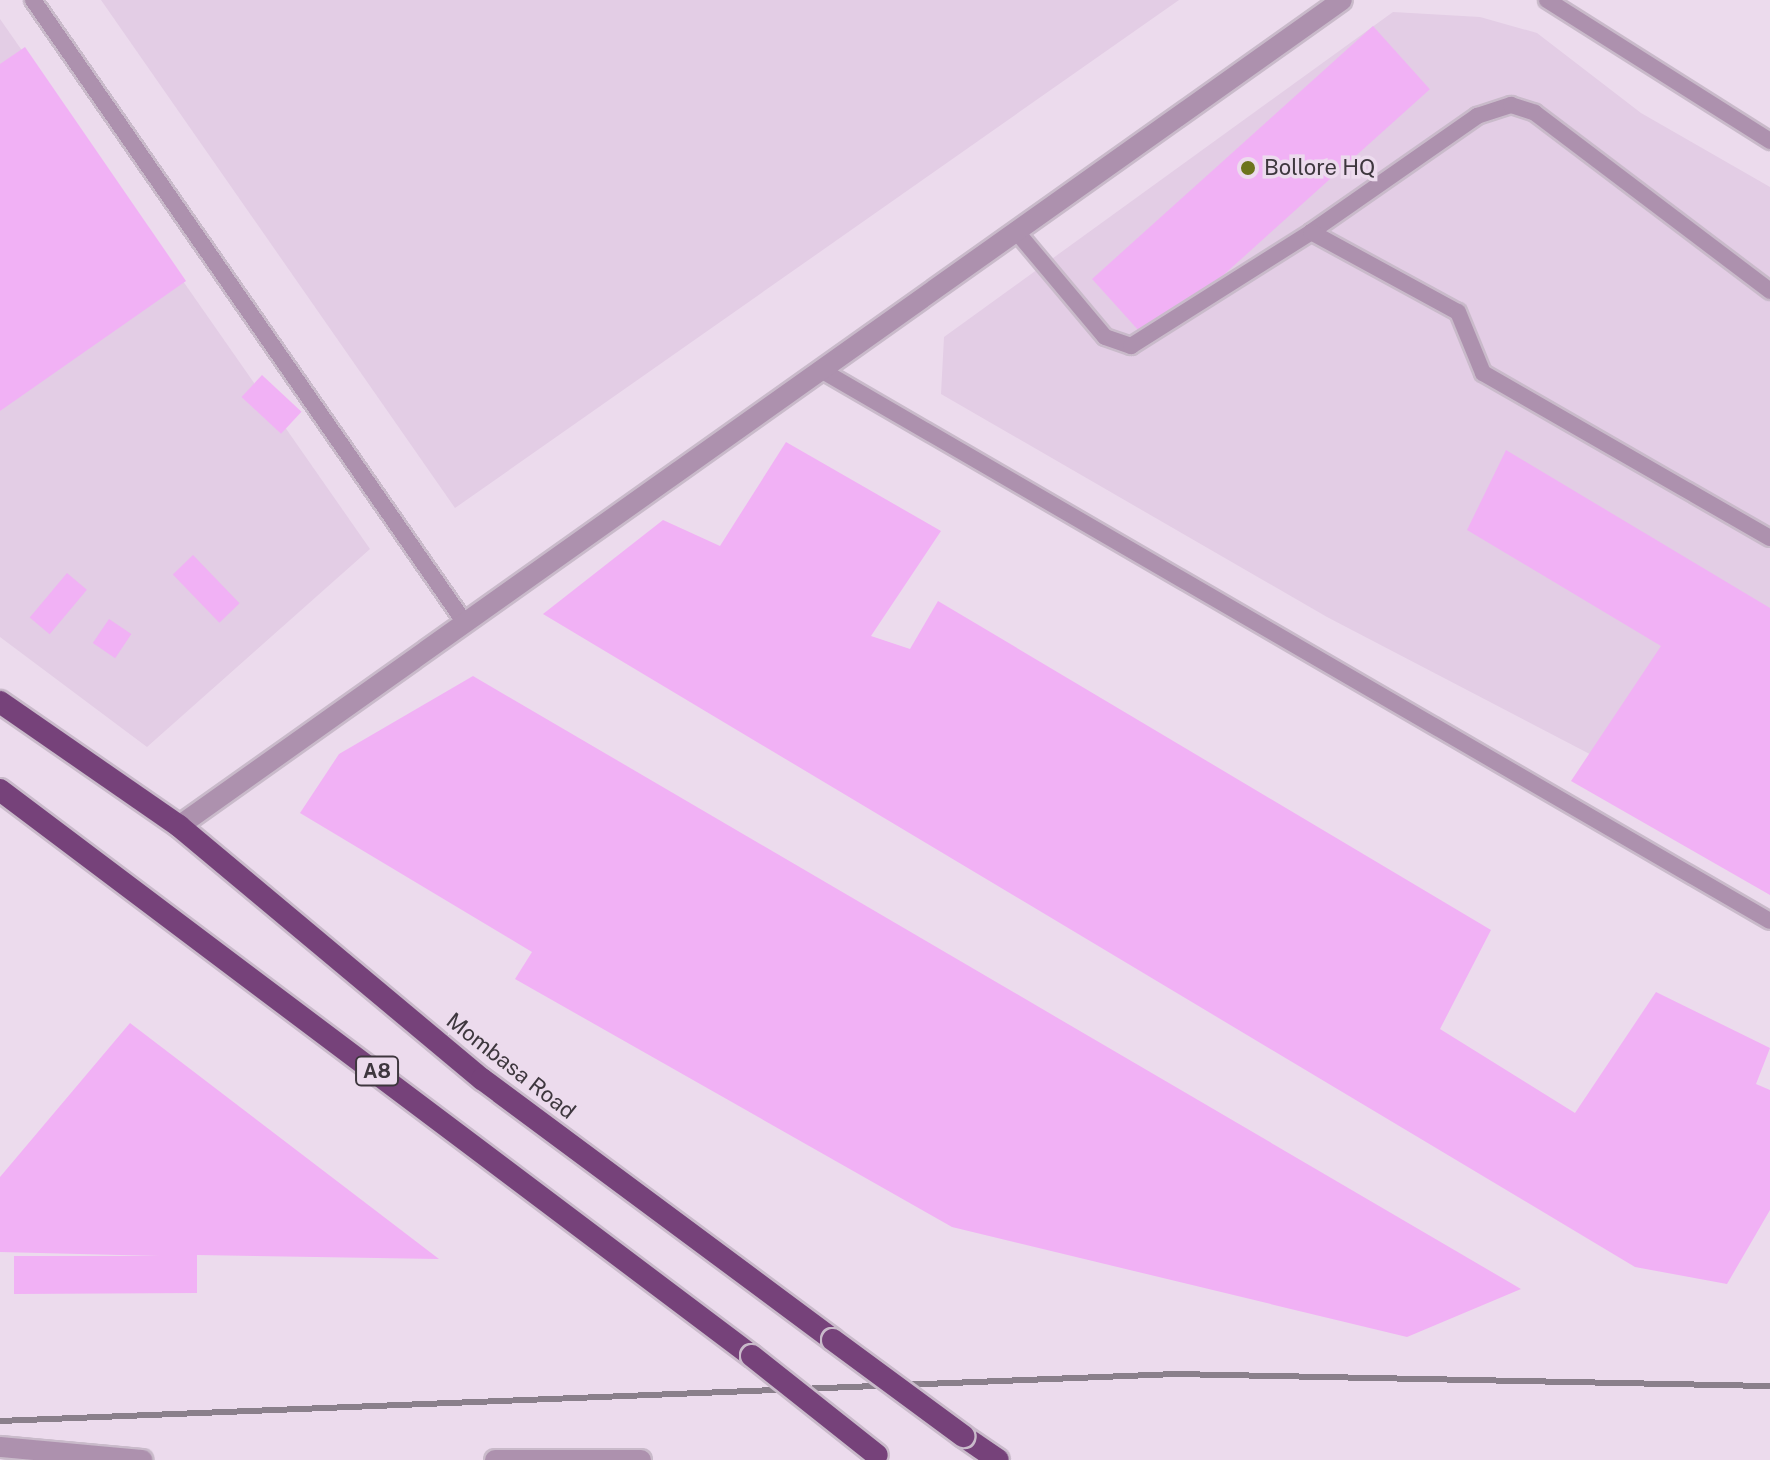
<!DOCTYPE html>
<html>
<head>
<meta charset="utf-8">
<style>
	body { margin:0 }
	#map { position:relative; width:1770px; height:1460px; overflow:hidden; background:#ecdbed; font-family:"Public Sans",sans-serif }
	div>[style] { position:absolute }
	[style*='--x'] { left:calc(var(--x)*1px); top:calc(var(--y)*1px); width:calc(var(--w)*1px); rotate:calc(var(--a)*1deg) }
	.built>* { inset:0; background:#e3cde5 }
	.building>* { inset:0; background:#f1b1f5; transform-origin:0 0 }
	.roads { filter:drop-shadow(2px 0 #c9baca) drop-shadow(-2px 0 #c9baca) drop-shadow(0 2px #c9baca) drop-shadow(0 -2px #c9baca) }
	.service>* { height:16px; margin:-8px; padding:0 8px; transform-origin:8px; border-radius:8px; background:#ad91ae }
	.minor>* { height:20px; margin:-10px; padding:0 10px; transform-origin:10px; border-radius:10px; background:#ad91ae }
	.tertiary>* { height:20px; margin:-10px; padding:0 10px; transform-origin:10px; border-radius:10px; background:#ad91ae }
	.trunk>* { height:22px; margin:-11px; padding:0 11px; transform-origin:11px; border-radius:11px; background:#76427a }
	.rail>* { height:6px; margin:-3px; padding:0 3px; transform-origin:3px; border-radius:3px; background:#8a7f8b }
	.bridges { filter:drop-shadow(2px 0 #c9baca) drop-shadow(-2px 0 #c9baca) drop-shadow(0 2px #c9baca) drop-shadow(0 -2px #c9baca) }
	.trunk-bridge>* { height:22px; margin:-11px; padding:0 11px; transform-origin:11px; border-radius:11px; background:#76427a }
	.dots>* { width:22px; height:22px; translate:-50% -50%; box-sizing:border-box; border:4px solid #ecdbed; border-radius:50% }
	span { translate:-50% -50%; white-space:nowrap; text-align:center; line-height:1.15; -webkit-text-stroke:7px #ecdbed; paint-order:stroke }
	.shield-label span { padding:2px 6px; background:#ecdbed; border:2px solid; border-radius:6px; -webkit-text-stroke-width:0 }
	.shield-label { font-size:20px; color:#3e373e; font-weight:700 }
	.poi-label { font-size:22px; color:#3e373e }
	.left { translate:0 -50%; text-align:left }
	.street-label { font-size:22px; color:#3e373e }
</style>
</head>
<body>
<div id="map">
	<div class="built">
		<i style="clip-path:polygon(101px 0,1179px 0,455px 508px)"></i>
		<i style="clip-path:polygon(1393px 12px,1480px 17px,1537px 33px,1641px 113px,1770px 187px,1770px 848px,1327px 617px,941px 394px,944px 337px)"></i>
		<i style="clip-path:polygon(0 19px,370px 549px,147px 747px,0 637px)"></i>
	</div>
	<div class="building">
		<i style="left:1373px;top:26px;width:85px;height:378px;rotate:48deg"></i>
		<i style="clip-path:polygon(25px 47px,186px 281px,0 411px,0 64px)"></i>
		<i style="left:262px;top:375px;width:54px;height:30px;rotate:43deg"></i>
		<i style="clip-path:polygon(786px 442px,941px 531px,871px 636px,910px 649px,938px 601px,1491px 930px,1440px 1029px,1575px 1113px,1656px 992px,1770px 1048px,1756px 1084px,1770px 1090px,1770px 1210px,1727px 1284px,1635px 1267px,543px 614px,663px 520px,720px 546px)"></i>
		<i style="clip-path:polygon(1506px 450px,1770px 608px,1770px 895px,1571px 781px,1661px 646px,1467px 530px)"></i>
		<i style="left:193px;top:555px;width:67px;height:28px;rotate:46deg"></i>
		<i style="left:67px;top:573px;width:26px;height:58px;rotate:40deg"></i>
		<i style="left:109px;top:619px;width:27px;height:29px;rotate:34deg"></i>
		<i style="clip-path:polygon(473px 676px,1521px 1289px,1407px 1337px,952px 1227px,515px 979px,532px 952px,300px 813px,339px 754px)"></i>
		<i style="clip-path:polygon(130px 1023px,439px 1259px,197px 1255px,197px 1293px,14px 1294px,14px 1256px,160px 1256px,0 1252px,0 1177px)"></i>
	</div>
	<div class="roads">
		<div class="service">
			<i style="--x:33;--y:0;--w:755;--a:55.26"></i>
			<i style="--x:1547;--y:0;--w:264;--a:32.3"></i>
			<i style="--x:1016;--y:231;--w:138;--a:50"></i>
			<i style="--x:1105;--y:337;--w:28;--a:19"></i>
			<i style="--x:1131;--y:346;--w:213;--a:-32.3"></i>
			<i style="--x:1311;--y:232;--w:203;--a:-34.9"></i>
			<i style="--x:1477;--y:116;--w:36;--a:-18"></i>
			<i style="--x:1511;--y:105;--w:25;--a:18"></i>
			<i style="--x:1535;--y:113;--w:295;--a:37.1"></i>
			<i style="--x:1311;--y:232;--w:167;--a:28.6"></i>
			<i style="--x:1458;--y:312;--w:66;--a:67.7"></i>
			<i style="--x:1483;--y:373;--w:331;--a:29.9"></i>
			<i style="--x:821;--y:370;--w:1097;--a:30.14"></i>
		</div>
		<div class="minor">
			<i style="--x:0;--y:1447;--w:143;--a:5.2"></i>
			<i style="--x:495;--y:1460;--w:146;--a:0"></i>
		</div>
		<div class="tertiary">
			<i style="--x:179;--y:826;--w:1426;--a:-35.38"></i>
		</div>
		<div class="trunk">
			<i style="--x:0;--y:702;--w:218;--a:34.7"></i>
			<i style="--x:179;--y:826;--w:395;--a:39.9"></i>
			<i style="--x:482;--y:1079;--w:437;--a:36.6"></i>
			<i style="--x:0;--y:790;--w:941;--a:36.97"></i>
			<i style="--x:963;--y:1436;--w:42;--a:34.4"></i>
		</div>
	</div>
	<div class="rail">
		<i style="--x:0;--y:1421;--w:1176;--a:-2.29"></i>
		<i style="--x:1175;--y:1374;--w:595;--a:1.16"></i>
	</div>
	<div class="bridges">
		<div class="trunk-bridge">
			<i style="--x:833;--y:1340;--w:162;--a:36.4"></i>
			<i style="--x:752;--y:1356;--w:159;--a:38.4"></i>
		</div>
	</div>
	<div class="dots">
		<i style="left:1248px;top:168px;background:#6c741c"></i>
	</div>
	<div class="shield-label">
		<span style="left:377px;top:1071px">A8</span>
	</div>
	<div class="poi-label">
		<span class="left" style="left:1264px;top:168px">Bollore HQ</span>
	</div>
	<div class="street-label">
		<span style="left:511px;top:1066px;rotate:38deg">Mombasa Road</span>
	</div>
</div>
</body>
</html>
